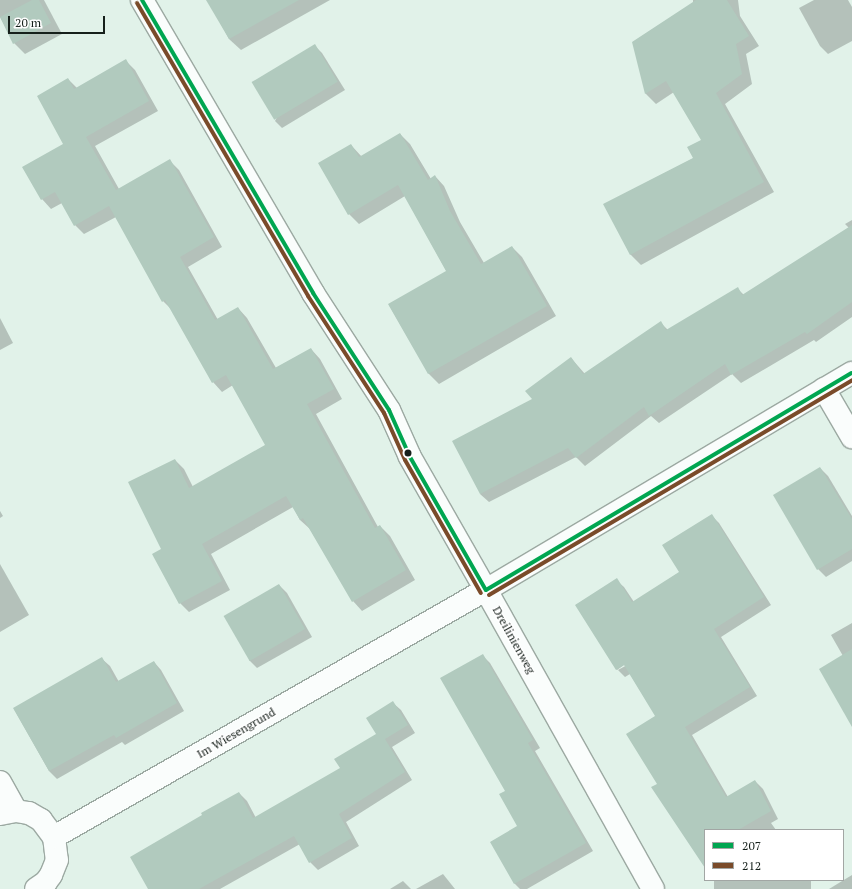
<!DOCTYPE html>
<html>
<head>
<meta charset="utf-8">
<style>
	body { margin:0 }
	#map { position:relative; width:852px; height:889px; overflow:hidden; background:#e1f2e9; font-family:"PT Serif",serif }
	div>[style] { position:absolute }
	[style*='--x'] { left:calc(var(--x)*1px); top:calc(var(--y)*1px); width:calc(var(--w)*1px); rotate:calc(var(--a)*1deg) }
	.shadow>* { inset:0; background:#0003; transform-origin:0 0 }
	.building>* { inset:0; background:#b1cabe; transform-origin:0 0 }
	.roads { filter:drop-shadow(1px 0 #9ca9a2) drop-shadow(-1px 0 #9ca9a2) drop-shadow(0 1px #9ca9a2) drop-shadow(0 -1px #9ca9a2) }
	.street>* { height:22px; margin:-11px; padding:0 11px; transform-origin:11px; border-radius:11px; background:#fafdfc }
	.bus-1>* { height:4px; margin:-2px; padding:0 2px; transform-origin:2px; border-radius:2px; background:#00a651 }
	.bus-2>* { height:4px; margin:-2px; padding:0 2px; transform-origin:2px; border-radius:2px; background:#7a4b2a }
	.dots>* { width:11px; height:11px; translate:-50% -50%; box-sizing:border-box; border:2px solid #fff; border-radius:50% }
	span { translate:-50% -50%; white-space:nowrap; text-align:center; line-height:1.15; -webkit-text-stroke:3px #fff; paint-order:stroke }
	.street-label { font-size:12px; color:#16201b }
	.legend { position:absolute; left:704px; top:829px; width:140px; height:52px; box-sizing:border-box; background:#fff; border:1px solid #a2a6a4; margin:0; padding:5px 7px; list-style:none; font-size:12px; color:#16201b }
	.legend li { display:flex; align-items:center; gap:8px; height:20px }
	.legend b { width:20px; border:1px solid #a2a6a4 }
	.scale { position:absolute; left:8px; top:16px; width:97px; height:18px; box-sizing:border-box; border:2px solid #16201b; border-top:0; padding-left:5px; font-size:12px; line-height:14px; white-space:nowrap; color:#16201b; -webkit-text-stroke:3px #fff; paint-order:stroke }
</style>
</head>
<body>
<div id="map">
	<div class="shadow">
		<i style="clip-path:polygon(0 0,44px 0,62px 34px,25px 54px,14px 43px,0 17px)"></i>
		<i style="clip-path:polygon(208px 0,330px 0,241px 50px,229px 39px)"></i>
		<i style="clip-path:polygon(693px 0,738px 0,740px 16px,759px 46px,746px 54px,752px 84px,725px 104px,774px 192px,641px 265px,631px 255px,605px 204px,694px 158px,702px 140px,674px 92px,656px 104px,646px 94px,633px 42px,693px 3px)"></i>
		<i style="clip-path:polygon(814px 0,848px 0,852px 7px,852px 41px,828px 54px,820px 46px,799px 8px)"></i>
		<i style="clip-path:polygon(314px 45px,322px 53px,345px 90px,282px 128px,275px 121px)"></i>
		<i style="clip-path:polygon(126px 61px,135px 70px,158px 111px,95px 146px,119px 189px,170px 161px,179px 170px,222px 247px,188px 267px,218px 320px,238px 308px,247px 318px,276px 368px,311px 349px,320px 359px,342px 399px,316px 414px,378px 527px,380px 526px,390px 536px,415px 580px,362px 611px,353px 601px,310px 529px,300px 520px,293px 507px,211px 554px,230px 590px,189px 612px,180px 603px,163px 550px,175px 460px,184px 469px,193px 487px,266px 445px,233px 385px,222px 392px,213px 382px,172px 310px,163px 301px,116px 217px,84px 234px,75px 225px,62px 203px,51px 209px,42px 199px,65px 144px,68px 79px,77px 88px)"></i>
		<i style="clip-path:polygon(400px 134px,410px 144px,431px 179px,435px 176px,444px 186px,460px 222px,484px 263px,512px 247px,522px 257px,556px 316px,439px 384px,429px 374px,389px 305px,447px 272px,405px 196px,359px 224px,349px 214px,351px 145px,362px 157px)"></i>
		<i style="clip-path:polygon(852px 220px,852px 317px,816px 342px,814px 340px,741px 383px,732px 374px,659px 423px,651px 416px,585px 466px,576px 457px,489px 502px,480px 494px,533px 400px,571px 358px,585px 374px,661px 323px,668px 330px,738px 289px,744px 295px,849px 228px,845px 224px)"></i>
		<i style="clip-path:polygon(0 318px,13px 343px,0 350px)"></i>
		<i style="clip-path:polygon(820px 468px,828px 476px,852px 516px,852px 561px,826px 577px,818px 569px)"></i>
		<i style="clip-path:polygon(0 511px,3px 516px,0 518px)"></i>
		<i style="clip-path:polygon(711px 515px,719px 523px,771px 605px,721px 637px,757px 696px,692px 735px,728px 797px,755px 781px,763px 789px,778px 819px,771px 823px,776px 830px,705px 830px,705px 866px,656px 716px,630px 674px,625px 677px,618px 670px,629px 664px,628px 662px,617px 670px,576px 605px,616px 580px,624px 587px,634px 602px,680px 572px)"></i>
		<i style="clip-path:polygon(0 564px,29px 615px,0 632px)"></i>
		<i style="clip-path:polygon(279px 585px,287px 593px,312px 637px,257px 668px,249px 660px)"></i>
		<i style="clip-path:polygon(852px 623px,852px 721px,843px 656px,831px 635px)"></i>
		<i style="clip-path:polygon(482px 655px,490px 663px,540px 748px,535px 751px,593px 851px,527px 889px,520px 889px,515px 884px,491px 842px,518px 827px)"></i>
		<i style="clip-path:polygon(102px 659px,110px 666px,119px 682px,154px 662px,161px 670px,184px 711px,125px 745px,122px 742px,57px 779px,49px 771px,14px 709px)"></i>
		<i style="clip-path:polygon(393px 703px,401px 710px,415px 733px,392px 747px,412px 780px,346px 822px,359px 846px,318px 870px,310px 862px,300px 844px,220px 889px,149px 889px,204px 816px,239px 793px,247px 801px,256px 818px,341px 769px,377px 734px)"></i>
		<i style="clip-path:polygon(443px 874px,455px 889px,416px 889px)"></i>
		<i style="clip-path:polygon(852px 875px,852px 889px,829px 889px)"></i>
		<i style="left:714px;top:880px;width:97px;height:11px"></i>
		<i style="clip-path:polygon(403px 881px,411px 889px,390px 889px)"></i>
	</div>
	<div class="building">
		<i style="clip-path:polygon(32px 0,39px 0,51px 23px,13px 44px,0 17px)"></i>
		<i style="clip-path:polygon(206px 0,299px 0,229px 39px)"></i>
		<i style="clip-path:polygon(696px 0,727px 0,749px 36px,736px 44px,742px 74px,716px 93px,764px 182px,630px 255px,603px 204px,693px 158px,687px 147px,701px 140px,666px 81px,645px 94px,632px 42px)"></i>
		<i style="left:315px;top:44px;width:44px;height:74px;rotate:59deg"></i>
		<i style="clip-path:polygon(126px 59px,149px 101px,86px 137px,116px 190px,170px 159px,214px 237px,180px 257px,215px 320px,238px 307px,273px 369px,311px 348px,334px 389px,307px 404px,375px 528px,380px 525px,406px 570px,352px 602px,303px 518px,300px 520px,286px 496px,202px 544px,222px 581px,179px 604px,152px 554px,161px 549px,128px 482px,175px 459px,189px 488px,265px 445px,226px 375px,212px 383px,165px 300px,162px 302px,109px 206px,74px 226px,55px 192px,41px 200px,22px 167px,63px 144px,37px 96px,68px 78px,74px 89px)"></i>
		<i style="clip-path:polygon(400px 133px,428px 180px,435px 175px,450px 211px,481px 264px,512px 246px,547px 306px,428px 374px,388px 304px,446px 271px,398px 185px,348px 215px,318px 163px,351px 144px,359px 157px)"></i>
		<i style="clip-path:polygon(852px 225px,852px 302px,807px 334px,805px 332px,731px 375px,725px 364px,649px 416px,644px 407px,576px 458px,568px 448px,480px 494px,452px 441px,532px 399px,525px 391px,571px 357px,583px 374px,661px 321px,666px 330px,738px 287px,742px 295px)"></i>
		<i style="clip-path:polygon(820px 467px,852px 519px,852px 549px,817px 570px,773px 495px)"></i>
		<i style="clip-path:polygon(712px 514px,764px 597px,714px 629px,750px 687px,685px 727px,726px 797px,755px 780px,771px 811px,738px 830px,705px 830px,705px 868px,651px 787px,657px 784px,626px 734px,655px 716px,624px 665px,616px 670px,575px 605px,617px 578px,632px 602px,679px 572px,662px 545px)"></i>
		<i style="left:279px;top:584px;width:52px;height:64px;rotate:60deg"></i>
		<i style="clip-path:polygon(852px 649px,852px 727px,819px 669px)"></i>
		<i style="clip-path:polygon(483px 654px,533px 740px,528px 743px,586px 843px,514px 884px,490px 842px,517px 826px,499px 794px,505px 791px,440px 678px)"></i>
		<i style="clip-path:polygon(102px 657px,116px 682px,154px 661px,177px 703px,116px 738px,114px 735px,49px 771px,13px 708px)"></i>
		<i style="clip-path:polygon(393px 701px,408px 725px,385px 739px,405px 772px,339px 814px,352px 838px,309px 863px,294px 836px,199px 889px,148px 889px,130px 857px,202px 815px,201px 813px,239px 792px,253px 818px,340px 768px,334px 759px,376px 734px,366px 718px)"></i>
	</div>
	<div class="roads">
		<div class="street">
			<i style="--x:142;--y:0;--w:339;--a:59.7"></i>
			<i style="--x:313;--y:293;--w:140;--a:57"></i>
			<i style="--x:389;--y:410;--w:51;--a:65.9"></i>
			<i style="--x:410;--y:457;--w:153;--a:60.3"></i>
			<i style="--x:486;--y:590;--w:342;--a:60.8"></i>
			<i style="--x:824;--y:389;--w:56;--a:59.7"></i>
			<i style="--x:0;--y:782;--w:33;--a:61"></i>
			<i style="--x:0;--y:814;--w:16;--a:-11"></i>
			<i style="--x:16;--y:811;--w:13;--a:9"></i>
			<i style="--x:29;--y:813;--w:14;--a:30"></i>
			<i style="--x:41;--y:820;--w:21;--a:53"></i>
			<i style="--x:54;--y:837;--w:23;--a:83"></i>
			<i style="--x:57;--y:860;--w:16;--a:112"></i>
			<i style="--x:51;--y:875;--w:9;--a:126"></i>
			<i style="--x:46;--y:882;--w:12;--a:145"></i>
			<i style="--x:54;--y:837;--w:498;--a:-29.8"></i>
			<i style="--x:486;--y:590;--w:425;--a:-30.7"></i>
		</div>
	</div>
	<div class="bus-1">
		<i style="--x:142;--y:0;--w:339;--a:59.7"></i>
		<i style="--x:313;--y:293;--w:140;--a:57"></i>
		<i style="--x:389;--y:410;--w:51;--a:65.9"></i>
		<i style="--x:410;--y:457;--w:153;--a:60.3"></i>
		<i style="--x:486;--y:590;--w:425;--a:-30.7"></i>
	</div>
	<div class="bus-2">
		<i style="--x:137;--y:3;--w:339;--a:59.7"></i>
		<i style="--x:308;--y:296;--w:140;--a:57"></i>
		<i style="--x:384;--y:413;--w:51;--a:65.9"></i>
		<i style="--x:405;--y:460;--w:153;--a:60.3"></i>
		<i style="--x:489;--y:595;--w:422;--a:-30.6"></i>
	</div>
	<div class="dots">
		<i style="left:408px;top:453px;background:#16201b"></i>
	</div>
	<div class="street-label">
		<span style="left:514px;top:640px;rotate:61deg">Dreilinienweg</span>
		<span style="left:236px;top:733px;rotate:-30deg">Im Wiesengrund</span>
	</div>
	<ul class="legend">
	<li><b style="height:5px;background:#00a651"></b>207</li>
	<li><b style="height:5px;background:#7a4b2a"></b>212</li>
	</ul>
	<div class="scale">20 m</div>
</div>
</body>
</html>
